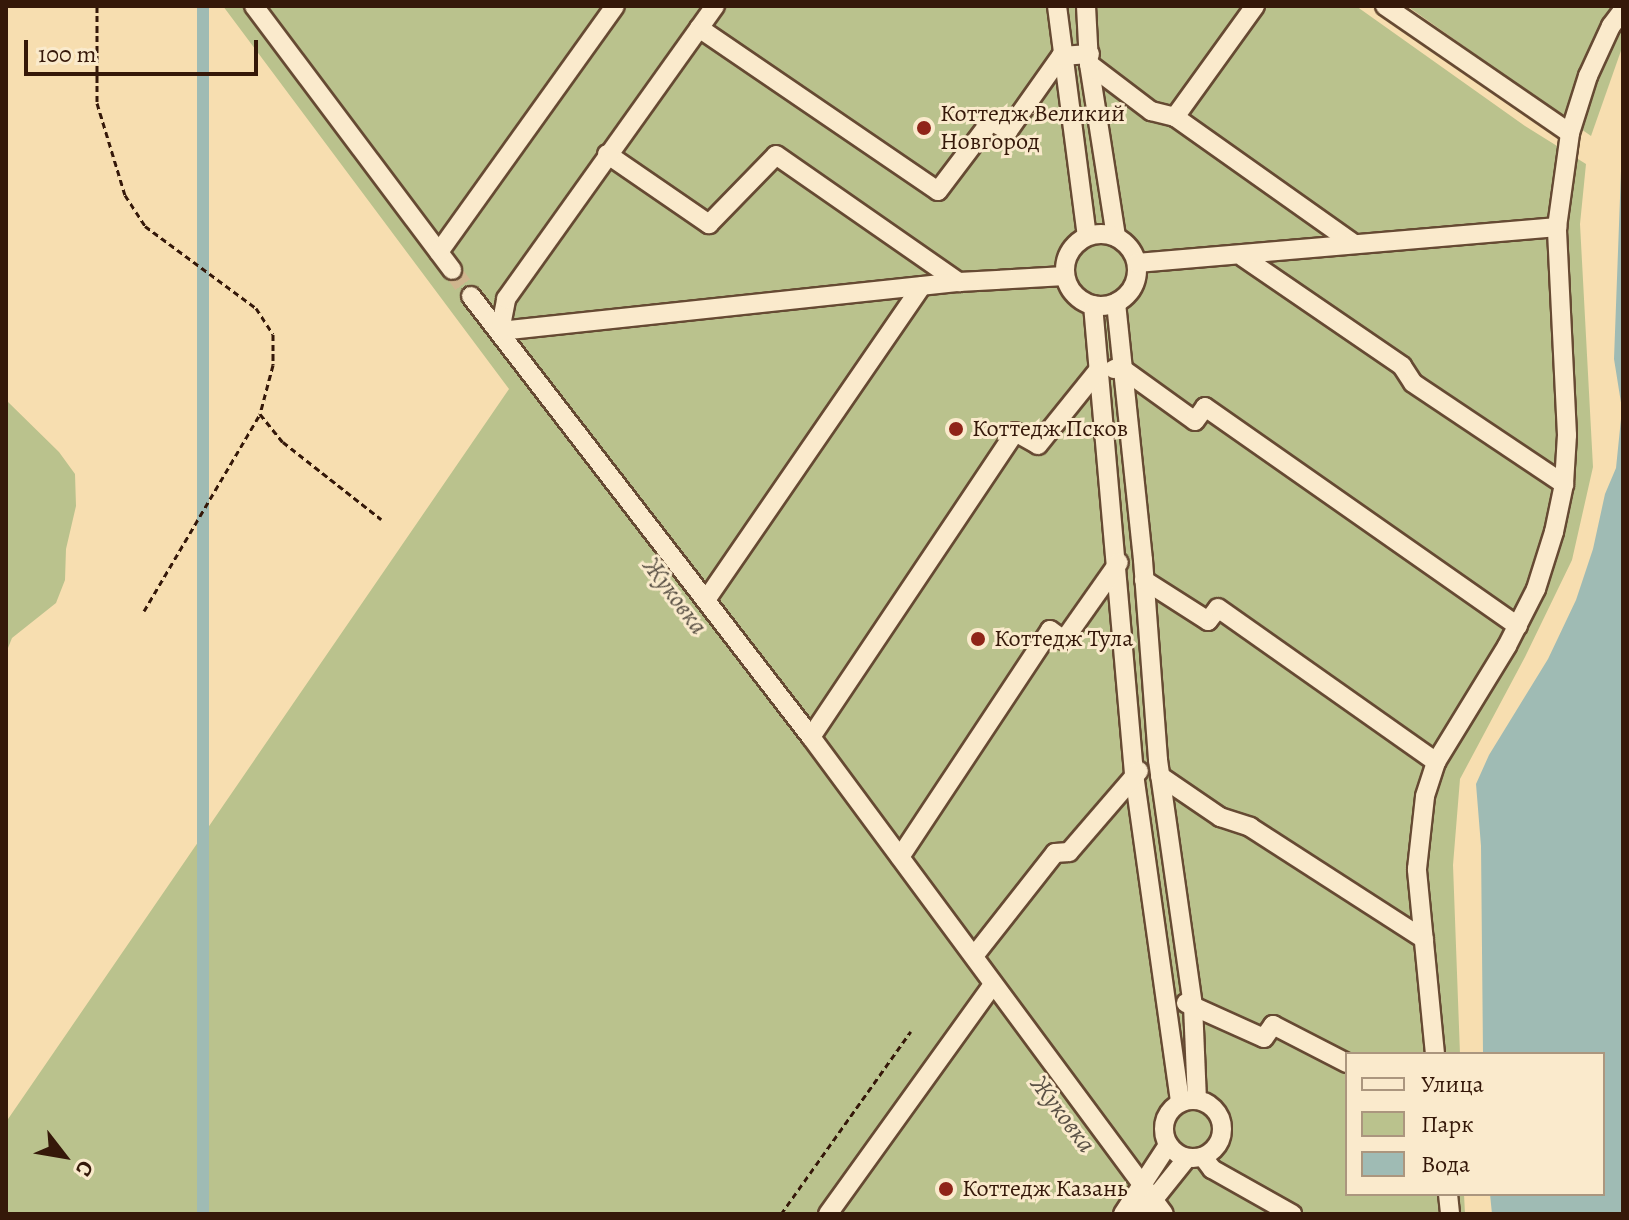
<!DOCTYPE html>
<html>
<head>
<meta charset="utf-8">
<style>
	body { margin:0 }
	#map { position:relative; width:1629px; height:1220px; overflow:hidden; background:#f7deb0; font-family:Alegreya,serif }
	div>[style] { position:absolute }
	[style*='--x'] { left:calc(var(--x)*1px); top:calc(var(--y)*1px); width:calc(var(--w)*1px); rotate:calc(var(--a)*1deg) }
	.green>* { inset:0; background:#bac28d }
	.water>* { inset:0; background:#9fbbb4; transform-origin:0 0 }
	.minor-tunnel>* { height:18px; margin-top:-9px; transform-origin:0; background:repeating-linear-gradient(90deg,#d0b68f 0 18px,transparent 0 27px) }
	.path>* { height:3px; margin-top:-1.5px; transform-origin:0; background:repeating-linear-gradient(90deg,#351809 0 6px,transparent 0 10px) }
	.roads { filter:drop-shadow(2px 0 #664a33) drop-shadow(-2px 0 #664a33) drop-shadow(0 2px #664a33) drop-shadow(0 -2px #664a33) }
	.minor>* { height:18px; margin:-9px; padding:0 9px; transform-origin:9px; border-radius:9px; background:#faeacc }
	.minor>.ring { margin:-9px; padding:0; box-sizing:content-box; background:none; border:18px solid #faeacc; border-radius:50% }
	.dots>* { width:22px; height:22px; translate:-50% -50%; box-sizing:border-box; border:4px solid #faeacc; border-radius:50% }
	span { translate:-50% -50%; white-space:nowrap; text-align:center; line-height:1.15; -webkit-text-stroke:6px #faeacc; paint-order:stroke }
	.poi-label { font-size:24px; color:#351809 }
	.left { translate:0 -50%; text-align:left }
	.water-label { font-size:26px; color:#5a5145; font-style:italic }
	.frame { position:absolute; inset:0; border:8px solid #351809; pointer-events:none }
	.legend { position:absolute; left:1345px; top:1052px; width:260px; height:144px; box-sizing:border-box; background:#faeacc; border:2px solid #ab967e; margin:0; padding:10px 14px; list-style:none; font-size:24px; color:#351809 }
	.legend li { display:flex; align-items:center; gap:16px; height:40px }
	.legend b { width:40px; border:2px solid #ab967e }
	.north { position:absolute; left:24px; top:1116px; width:80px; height:80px; -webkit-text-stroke:6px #faeacc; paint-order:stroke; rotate:121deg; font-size:22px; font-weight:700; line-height:32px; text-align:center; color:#351809 }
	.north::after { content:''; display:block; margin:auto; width:28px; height:36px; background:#351809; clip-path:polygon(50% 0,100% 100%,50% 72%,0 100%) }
	.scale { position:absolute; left:24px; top:40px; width:234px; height:36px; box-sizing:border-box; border:4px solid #351809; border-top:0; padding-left:10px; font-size:24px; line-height:28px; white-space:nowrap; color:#351809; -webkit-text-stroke:6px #faeacc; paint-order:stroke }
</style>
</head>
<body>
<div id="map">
	<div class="green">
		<i style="clip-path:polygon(223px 6px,1356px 6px,1525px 126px,1586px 164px,1580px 224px,1593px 467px,1572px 560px,1525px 657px,1460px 779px,1453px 865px,1460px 1054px,1347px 1054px,1347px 1194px,1464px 1194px,1465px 1214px,6px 1214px,6px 1122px,509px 389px)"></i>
		<i style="clip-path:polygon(1407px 6px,1623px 6px,1623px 45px,1591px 136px)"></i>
		<i style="clip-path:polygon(6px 400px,59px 452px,75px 474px,76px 506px,66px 549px,65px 580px,56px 603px,12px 638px,6px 653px)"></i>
	</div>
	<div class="water">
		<i style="left:197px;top:6px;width:12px;height:1508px"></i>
		<i style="clip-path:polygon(1623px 117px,1623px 1214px,1492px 1214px,1490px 1194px,1603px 1194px,1603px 1054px,1483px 1054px,1481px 846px,1476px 784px,1489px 755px,1548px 659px,1576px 600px,1593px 549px,1605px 494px,1616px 468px,1622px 409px,1614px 359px)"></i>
	</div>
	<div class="minor-tunnel">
		<i style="--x:452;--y:270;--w:32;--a:54"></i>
	</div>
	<div class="path">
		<i style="--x:97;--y:6;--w:97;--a:90"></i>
		<i style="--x:97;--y:103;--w:96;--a:73.1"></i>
		<i style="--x:125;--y:195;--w:37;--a:57"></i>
		<i style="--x:145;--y:226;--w:138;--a:36.5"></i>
		<i style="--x:256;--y:308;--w:31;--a:57"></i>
		<i style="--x:273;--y:334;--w:31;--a:90"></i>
		<i style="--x:273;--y:365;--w:51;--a:104.9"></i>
		<i style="--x:260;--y:414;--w:36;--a:51"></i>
		<i style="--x:283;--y:442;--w:125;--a:38.2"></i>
		<i style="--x:144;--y:611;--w:229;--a:-59.5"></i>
		<i style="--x:781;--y:1214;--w:224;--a:-54.6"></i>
	</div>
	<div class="roads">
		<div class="minor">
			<i style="--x:254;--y:6;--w:330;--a:53.1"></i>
			<i style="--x:1057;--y:6;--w:232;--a:82.6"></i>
			<i style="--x:1086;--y:6;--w:58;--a:87"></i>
			<i style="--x:1089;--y:64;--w:175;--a:81.1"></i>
			<i style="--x:1255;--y:6;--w:137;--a:125.8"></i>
			<i style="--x:1175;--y:117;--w:218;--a:35.3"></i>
			<i style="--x:1385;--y:6;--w:224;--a:34.5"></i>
			<i style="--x:699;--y:28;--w:289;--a:34.3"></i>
			<i style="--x:938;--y:191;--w:88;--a:-52.9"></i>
			<i style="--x:991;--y:121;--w:20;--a:30"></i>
			<i style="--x:1008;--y:131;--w:92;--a:-54.8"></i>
			<i style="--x:1061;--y:56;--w:29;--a:-4"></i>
			<i style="--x:1089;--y:64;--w:78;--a:37.2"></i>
			<i style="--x:1151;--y:111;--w:25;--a:14"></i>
			<i style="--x:607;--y:154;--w:124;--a:34.5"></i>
			<i style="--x:709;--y:224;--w:96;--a:-45.8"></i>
			<i style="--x:776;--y:155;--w:223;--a:34.8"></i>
			<i class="ring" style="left:1065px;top:234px;width:54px;height:54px"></i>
			<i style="--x:439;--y:252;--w:302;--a:-54.4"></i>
			<i style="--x:1243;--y:257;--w:193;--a:34.4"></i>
			<i style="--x:1402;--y:366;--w:20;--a:57"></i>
			<i style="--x:1413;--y:383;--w:182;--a:33.8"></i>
			<i style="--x:1137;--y:263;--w:422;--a:-4.9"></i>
			<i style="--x:471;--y:296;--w:557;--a:52.37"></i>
			<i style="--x:811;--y:737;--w:593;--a:53.5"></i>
			<i style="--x:1116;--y:303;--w:258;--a:84"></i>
			<i style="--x:1143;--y:560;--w:201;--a:85.7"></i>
			<i style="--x:1158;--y:760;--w:247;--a:81.9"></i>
			<i style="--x:1193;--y:1005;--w:94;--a:87.6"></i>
			<i style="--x:1093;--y:305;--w:471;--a:85"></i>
			<i style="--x:1134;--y:774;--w:331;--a:82"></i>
			<i style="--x:500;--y:331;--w:462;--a:-6.1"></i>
			<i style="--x:959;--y:282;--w:106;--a:-3.2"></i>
			<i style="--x:500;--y:331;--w:33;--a:-79"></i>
			<i style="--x:506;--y:299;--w:360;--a:-54.5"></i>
			<i style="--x:1114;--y:369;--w:6;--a:-18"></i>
			<i style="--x:1120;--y:367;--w:92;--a:35.8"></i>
			<i style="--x:1195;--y:421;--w:17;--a:-54"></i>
			<i style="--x:1205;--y:407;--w:382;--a:35"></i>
			<i style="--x:1144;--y:580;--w:76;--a:32.6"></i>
			<i style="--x:1208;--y:621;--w:16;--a:-52"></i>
			<i style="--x:1218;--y:608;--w:267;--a:35.2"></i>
			<i style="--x:706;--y:600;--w:381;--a:-55.5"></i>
			<i style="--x:811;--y:737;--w:367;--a:-56.2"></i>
			<i style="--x:1015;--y:432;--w:26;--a:29"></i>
			<i style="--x:1038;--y:445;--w:99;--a:-51.2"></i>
			<i style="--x:1160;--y:776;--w:73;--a:34.3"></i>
			<i style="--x:1220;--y:817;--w:32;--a:18"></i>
			<i style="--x:1250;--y:827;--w:207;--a:32.8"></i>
			<i style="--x:900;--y:857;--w:272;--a:-56.5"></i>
			<i style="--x:1050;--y:630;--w:17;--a:36"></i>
			<i style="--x:1064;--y:640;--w:95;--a:-54.8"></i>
			<i style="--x:974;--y:956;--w:131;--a:-51.8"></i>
			<i style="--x:1055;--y:853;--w:14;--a:-4"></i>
			<i style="--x:1069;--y:852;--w:107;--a:-49.2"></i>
			<i style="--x:1186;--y:1003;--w:85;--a:24.2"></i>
			<i style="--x:1264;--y:1038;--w:16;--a:-55"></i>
			<i style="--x:1273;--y:1025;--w:83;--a:27.2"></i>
			<i style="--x:1435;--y:1054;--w:186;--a:-95.6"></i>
			<i style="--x:1417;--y:869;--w:73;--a:-83.7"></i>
			<i style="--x:1425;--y:796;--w:36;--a:-72"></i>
			<i style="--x:1436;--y:762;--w:136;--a:-58.5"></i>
			<i style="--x:1507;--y:646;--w:64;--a:-63"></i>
			<i style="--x:1536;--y:589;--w:60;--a:-72.5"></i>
			<i style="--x:1554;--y:532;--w:49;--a:-78.2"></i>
			<i style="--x:1564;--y:484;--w:49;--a:-86.5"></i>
			<i style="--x:1567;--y:435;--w:208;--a:-92.8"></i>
			<i style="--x:1557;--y:227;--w:95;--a:-82.1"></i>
			<i style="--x:1570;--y:133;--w:60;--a:-72.5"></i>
			<i style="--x:1588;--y:76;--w:55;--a:-65.3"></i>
			<i style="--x:1611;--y:26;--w:20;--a:-53"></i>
			<i class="ring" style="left:1164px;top:1100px;width:40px;height:40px"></i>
			<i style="--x:1203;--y:1157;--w:15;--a:53"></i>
			<i style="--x:1212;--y:1169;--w:92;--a:29.4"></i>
			<i style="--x:1448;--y:1194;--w:20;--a:84"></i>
			<i style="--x:828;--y:1214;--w:283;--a:-54.3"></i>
			<i style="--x:1123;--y:1214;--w:82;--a:-56.9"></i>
			<i style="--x:1142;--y:1214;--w:72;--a:-51.2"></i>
		</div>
	</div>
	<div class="dots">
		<i style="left:924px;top:128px;background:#8f2418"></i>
		<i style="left:956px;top:429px;background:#8f2418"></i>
		<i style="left:978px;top:639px;background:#8f2418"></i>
		<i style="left:946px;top:1189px;background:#8f2418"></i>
	</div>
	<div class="poi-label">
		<span class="left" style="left:940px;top:128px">Коттедж Великий<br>Новгород</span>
		<span class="left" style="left:972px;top:429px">Коттедж Псков</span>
		<span class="left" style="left:994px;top:639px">Коттедж Тула</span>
		<span class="left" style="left:962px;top:1189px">Коттедж Казань</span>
	</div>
	<div class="water-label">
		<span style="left:675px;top:596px;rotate:53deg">Жуковка</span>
		<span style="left:1063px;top:1114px;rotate:53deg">Жуковка</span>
	</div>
	<div class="frame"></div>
	<ul class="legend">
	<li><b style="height:10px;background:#faeacc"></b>Улица</li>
	<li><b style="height:22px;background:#bac28d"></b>Парк</li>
	<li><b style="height:22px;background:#9fbbb4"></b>Вода</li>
	</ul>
	<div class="north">С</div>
	<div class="scale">100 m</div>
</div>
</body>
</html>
